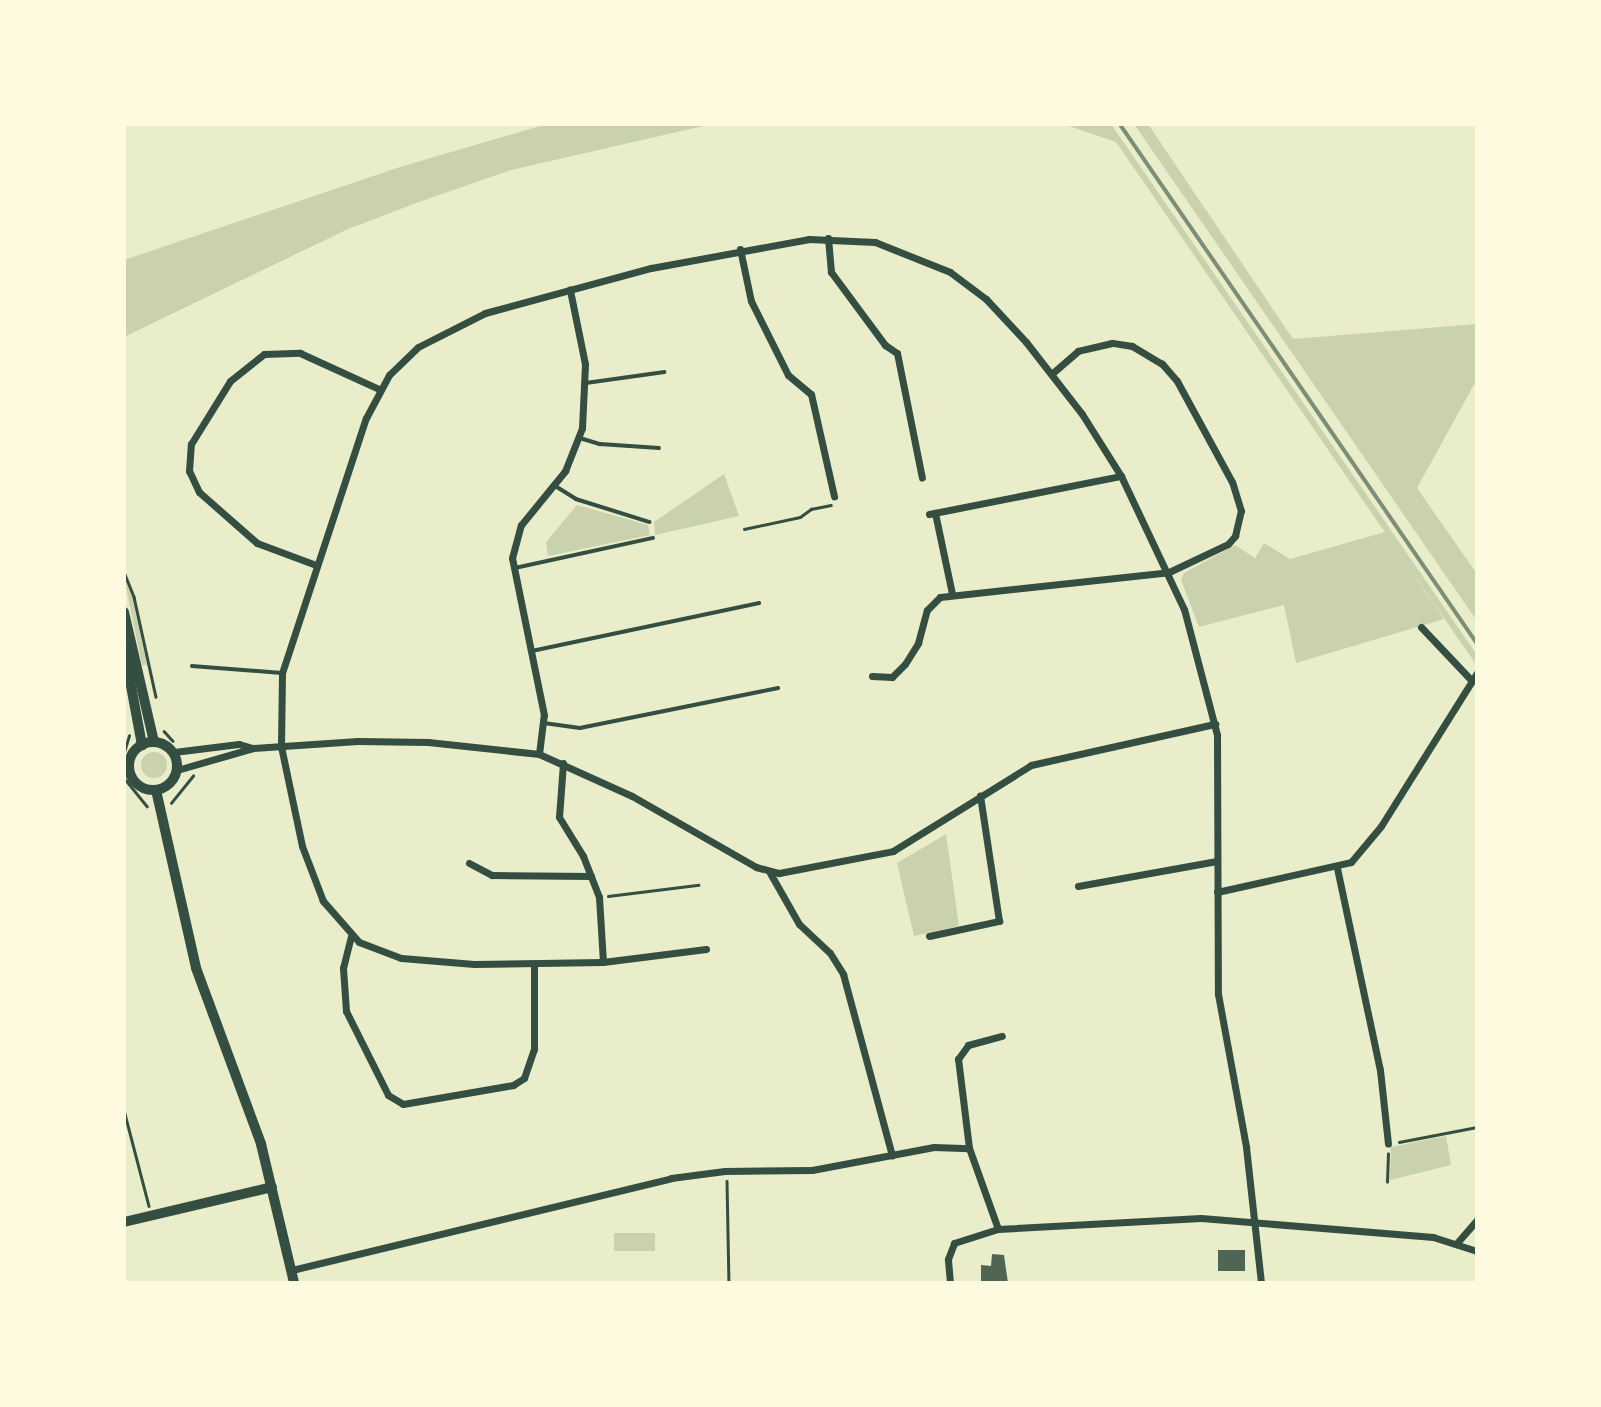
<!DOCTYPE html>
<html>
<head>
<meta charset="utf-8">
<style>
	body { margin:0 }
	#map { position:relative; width:1601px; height:1407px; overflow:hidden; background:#e9edc9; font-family:Barlow,sans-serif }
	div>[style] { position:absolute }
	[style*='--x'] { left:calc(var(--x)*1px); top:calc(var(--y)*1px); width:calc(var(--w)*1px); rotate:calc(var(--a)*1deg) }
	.green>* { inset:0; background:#cad2ad; transform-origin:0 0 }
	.round { border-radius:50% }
	.building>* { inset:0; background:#4f6655; transform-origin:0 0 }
	.path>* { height:2.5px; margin:-1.25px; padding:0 1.25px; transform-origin:1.25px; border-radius:1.25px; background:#344e41 }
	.service>* { height:3.5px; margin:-1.75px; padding:0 1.75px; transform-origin:1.75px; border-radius:1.75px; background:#344e41 }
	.minor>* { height:7px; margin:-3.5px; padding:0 3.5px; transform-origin:3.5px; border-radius:3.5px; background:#344e41 }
	.secondary>* { height:10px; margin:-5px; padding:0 5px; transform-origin:5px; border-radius:5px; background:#344e41 }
	.secondary>.ring { margin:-5px; padding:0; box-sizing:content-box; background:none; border:10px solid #344e41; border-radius:50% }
	.rail>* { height:3.5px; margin:-1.75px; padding:0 1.75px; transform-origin:1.75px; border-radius:1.75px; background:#7c8e77 }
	span { translate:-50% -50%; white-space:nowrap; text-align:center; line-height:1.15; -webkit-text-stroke:7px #fefae0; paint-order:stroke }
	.frame { position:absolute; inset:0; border:126px solid #fefae0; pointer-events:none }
</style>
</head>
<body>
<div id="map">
	<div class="green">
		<i style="clip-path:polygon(547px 124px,712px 124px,511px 170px,419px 202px,348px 229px,124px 337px,124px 260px,400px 167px)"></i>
		<i style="clip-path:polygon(1063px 124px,1111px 124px,1477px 655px,1475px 663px,1116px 142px)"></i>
		<i style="clip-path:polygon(1134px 124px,1148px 124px,1293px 339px,1477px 324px,1477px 379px,1417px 488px,1477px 574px,1477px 621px)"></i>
		<i style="clip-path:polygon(724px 474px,739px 516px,655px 535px,654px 522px)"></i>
		<i style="clip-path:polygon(577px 505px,648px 525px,650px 535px,548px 556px,546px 542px)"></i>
		<i style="clip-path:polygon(1385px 532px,1444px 619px,1296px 663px,1284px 605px,1199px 627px,1181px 580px,1184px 573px,1235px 545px,1255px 558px,1264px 543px,1290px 559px)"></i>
		<i style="clip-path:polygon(124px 578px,132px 597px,147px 665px,142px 665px)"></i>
		<i class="round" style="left:141px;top:752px;width:26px;height:26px"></i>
		<i style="clip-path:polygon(946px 834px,959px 926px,914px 936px,897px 863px)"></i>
		<i style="clip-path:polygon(1446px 1136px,1451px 1165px,1390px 1180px,1391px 1147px)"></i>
		<i style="left:655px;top:1233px;width:18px;height:41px;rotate:90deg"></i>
	</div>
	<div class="building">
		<i style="left:1218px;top:1250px;width:27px;height:21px"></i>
		<i style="clip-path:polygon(992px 1254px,1004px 1255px,1008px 1283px,981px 1283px,981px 1265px,991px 1266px)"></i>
	</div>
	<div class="path">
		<i style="--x:744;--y:529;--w:57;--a:-12.1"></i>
		<i style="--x:800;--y:517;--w:14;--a:-36"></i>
		<i style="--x:811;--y:509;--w:20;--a:-11"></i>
		<i style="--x:124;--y:572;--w:27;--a:68"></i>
		<i style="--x:134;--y:597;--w:102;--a:77.6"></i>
		<i style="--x:164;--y:731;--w:13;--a:48"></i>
		<i style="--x:124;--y:752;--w:17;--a:-73"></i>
		<i style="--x:125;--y:779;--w:35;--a:51"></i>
		<i style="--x:171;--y:803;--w:35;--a:-51"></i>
		<i style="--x:608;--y:896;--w:91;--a:-7"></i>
		<i style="--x:124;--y:1110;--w:99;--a:75.4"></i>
		<i style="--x:1399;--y:1142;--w:79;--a:-10.9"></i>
		<i style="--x:727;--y:1181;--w:102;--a:88.9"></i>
		<i style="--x:1387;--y:1182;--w:28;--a:-88"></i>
	</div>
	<div class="service">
		<i style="--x:586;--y:383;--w:79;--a:-8"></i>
		<i style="--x:580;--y:438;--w:21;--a:17"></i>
		<i style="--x:600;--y:444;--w:59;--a:3.9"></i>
		<i style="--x:554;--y:485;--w:26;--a:32"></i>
		<i style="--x:576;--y:499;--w:77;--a:17.3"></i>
		<i style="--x:515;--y:568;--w:141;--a:-12.3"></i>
		<i style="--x:532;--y:651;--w:232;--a:-11.9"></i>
		<i style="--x:192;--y:666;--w:90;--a:4.4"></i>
		<i style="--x:544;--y:723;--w:36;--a:8"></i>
		<i style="--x:580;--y:728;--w:202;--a:-11.4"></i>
	</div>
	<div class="minor">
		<i style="--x:828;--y:238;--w:34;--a:85"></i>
		<i style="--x:831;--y:272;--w:91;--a:53.5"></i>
		<i style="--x:885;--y:345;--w:14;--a:34"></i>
		<i style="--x:897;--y:353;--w:127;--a:78.7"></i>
		<i style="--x:740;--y:249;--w:53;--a:78.1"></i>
		<i style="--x:751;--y:301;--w:83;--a:63.4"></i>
		<i style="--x:788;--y:375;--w:30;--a:40"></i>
		<i style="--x:811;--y:394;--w:105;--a:77.3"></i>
		<i style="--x:935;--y:513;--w:83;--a:78.1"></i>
		<i style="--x:929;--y:514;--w:196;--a:-11.2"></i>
		<i style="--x:316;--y:565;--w:63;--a:-159.6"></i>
		<i style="--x:257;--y:543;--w:77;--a:-138.7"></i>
		<i style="--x:199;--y:492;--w:23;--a:-115"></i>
		<i style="--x:189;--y:471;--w:27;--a:-86"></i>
		<i style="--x:191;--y:444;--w:74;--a:-58.2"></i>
		<i style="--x:230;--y:381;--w:43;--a:-38.5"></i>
		<i style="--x:264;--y:354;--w:36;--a:-2"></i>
		<i style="--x:300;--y:353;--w:87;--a:24.5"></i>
		<i style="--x:1421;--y:627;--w:74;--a:46.6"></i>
		<i style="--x:872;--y:676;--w:20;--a:3"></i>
		<i style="--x:892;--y:677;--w:18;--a:-45"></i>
		<i style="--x:905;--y:664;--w:25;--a:-58"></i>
		<i style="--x:918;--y:643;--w:34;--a:-75"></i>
		<i style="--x:927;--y:610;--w:18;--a:-45"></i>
		<i style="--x:940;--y:597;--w:230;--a:-6.2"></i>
		<i style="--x:1169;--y:572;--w:65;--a:-25.4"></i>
		<i style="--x:1228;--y:544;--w:11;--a:-49"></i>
		<i style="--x:1235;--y:536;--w:26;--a:-77"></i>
		<i style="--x:1241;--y:511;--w:30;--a:-107"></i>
		<i style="--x:1232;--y:482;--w:115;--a:-118.6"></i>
		<i style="--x:1177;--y:381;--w:23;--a:-131"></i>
		<i style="--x:1162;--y:364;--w:35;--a:-149"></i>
		<i style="--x:1132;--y:346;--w:20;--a:-171"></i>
		<i style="--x:1112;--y:343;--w:35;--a:167"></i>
		<i style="--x:1078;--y:351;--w:35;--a:139"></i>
		<i style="--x:174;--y:752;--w:65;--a:-7"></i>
		<i style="--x:239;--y:744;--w:14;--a:17"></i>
		<i style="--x:539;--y:754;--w:39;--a:-83"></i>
		<i style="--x:544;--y:715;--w:160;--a:-101.5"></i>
		<i style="--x:512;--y:558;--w:34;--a:-75"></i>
		<i style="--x:521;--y:525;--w:70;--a:-50.8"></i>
		<i style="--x:565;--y:471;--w:46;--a:-68.4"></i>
		<i style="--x:582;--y:428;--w:64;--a:-87.3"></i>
		<i style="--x:585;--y:364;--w:76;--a:-101.5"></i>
		<i style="--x:563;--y:763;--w:54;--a:94.2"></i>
		<i style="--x:559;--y:817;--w:46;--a:58.4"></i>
		<i style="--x:583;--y:856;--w:44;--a:68.7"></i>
		<i style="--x:599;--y:897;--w:65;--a:86.5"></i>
		<i style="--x:124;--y:769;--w:5;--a:0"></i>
		<i style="--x:177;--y:770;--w:79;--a:-16.1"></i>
		<i style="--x:253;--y:748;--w:105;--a:-3.8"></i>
		<i style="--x:358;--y:741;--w:70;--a:0.8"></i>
		<i style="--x:428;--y:742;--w:112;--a:6.2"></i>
		<i style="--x:539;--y:754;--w:102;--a:24.3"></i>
		<i style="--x:632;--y:796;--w:143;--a:29.8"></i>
		<i style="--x:756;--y:867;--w:24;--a:15"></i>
		<i style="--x:779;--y:873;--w:116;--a:-10.9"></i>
		<i style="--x:893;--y:851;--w:163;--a:-31.9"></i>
		<i style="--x:1031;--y:765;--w:189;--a:-12.6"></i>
		<i style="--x:469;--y:863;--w:26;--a:28"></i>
		<i style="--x:492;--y:875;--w:99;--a:0.6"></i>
		<i style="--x:1337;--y:868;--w:207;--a:78"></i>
		<i style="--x:1380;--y:1070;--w:74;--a:83.8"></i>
		<i style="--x:770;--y:873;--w:59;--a:60.4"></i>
		<i style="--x:799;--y:924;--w:42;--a:43.1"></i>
		<i style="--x:830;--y:953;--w:25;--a:58"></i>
		<i style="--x:843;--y:974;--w:188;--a:74.9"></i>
		<i style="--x:1078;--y:886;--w:141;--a:-10.2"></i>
		<i style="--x:1217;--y:892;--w:137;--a:-12.6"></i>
		<i style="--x:1351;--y:862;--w:47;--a:-50.2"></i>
		<i style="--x:1381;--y:826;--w:181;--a:-57.9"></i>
		<i style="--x:351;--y:936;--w:33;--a:104"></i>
		<i style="--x:343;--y:968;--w:43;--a:86"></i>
		<i style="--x:346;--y:1011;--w:94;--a:63.4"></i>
		<i style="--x:388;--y:1095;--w:17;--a:31"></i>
		<i style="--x:403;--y:1104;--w:112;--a:-9.8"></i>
		<i style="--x:513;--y:1085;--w:13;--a:-32"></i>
		<i style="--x:524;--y:1078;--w:31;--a:-71"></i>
		<i style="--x:534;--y:1049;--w:85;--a:-90"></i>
		<i style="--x:929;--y:936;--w:72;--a:-12.1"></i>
		<i style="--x:999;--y:921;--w:127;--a:-98.6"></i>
		<i style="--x:706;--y:949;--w:104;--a:172.8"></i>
		<i style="--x:603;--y:962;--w:129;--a:179.1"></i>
		<i style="--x:474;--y:964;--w:73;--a:-175.3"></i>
		<i style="--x:401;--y:958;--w:45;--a:-159.1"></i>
		<i style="--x:359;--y:942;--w:55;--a:-131.3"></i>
		<i style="--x:323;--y:901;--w:59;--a:-110.9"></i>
		<i style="--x:302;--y:846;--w:102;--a:-101.9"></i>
		<i style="--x:281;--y:746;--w:73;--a:-89.2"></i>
		<i style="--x:282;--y:673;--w:268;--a:-71.8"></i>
		<i style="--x:366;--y:418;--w:49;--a:-61.9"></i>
		<i style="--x:389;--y:375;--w:40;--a:-44"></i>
		<i style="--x:418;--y:347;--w:75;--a:-26.9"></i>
		<i style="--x:485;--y:313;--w:172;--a:-15.2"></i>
		<i style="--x:651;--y:268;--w:161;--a:-10.4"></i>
		<i style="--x:809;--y:239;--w:66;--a:2.6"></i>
		<i style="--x:875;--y:242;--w:81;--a:21.8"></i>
		<i style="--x:950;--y:272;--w:45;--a:36.9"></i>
		<i style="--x:986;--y:299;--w:59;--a:47.1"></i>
		<i style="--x:1026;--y:342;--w:91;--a:52.1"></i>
		<i style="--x:1082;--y:414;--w:73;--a:57.8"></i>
		<i style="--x:1121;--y:476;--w:147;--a:64.7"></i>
		<i style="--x:1184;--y:609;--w:130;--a:75.3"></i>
		<i style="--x:1217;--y:735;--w:259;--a:89.8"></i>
		<i style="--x:1218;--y:994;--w:156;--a:79.6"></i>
		<i style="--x:1246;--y:1147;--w:137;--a:83.7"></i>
		<i style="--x:998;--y:1229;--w:86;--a:-109.7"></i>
		<i style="--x:969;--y:1148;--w:90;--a:-97"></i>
		<i style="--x:958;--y:1059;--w:17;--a:-54"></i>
		<i style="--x:968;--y:1045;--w:35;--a:-15"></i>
		<i style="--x:1456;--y:1244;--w:32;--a:-49"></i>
		<i style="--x:292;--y:1270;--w:390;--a:-13.6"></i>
		<i style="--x:671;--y:1178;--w:54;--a:-7.4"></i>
		<i style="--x:725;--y:1171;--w:87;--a:-0.7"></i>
		<i style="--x:812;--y:1170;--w:124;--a:-10.7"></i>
		<i style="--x:934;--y:1147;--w:35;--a:2"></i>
		<i style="--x:950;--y:1283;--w:24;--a:-95"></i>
		<i style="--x:948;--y:1259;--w:17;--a:-69"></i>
		<i style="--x:954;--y:1243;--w:46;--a:-17.7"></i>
		<i style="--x:998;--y:1229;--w:203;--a:-3.1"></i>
		<i style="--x:1201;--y:1218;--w:233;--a:4.7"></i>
		<i style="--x:1433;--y:1237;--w:46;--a:17.7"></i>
	</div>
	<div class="secondary">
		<i style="--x:124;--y:612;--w:133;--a:77"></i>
		<i style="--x:124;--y:648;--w:99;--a:79.5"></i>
		<i class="ring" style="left:129px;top:742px;width:38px;height:38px"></i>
		<i style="--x:156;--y:790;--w:182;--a:77.3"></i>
		<i style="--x:196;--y:968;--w:188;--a:69.7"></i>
		<i style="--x:261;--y:1144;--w:143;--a:76.6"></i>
		<i style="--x:124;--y:1222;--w:152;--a:-13.3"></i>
	</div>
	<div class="rail">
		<i style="--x:1120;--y:124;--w:630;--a:55.48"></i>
	</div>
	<div class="frame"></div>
</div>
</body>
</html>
